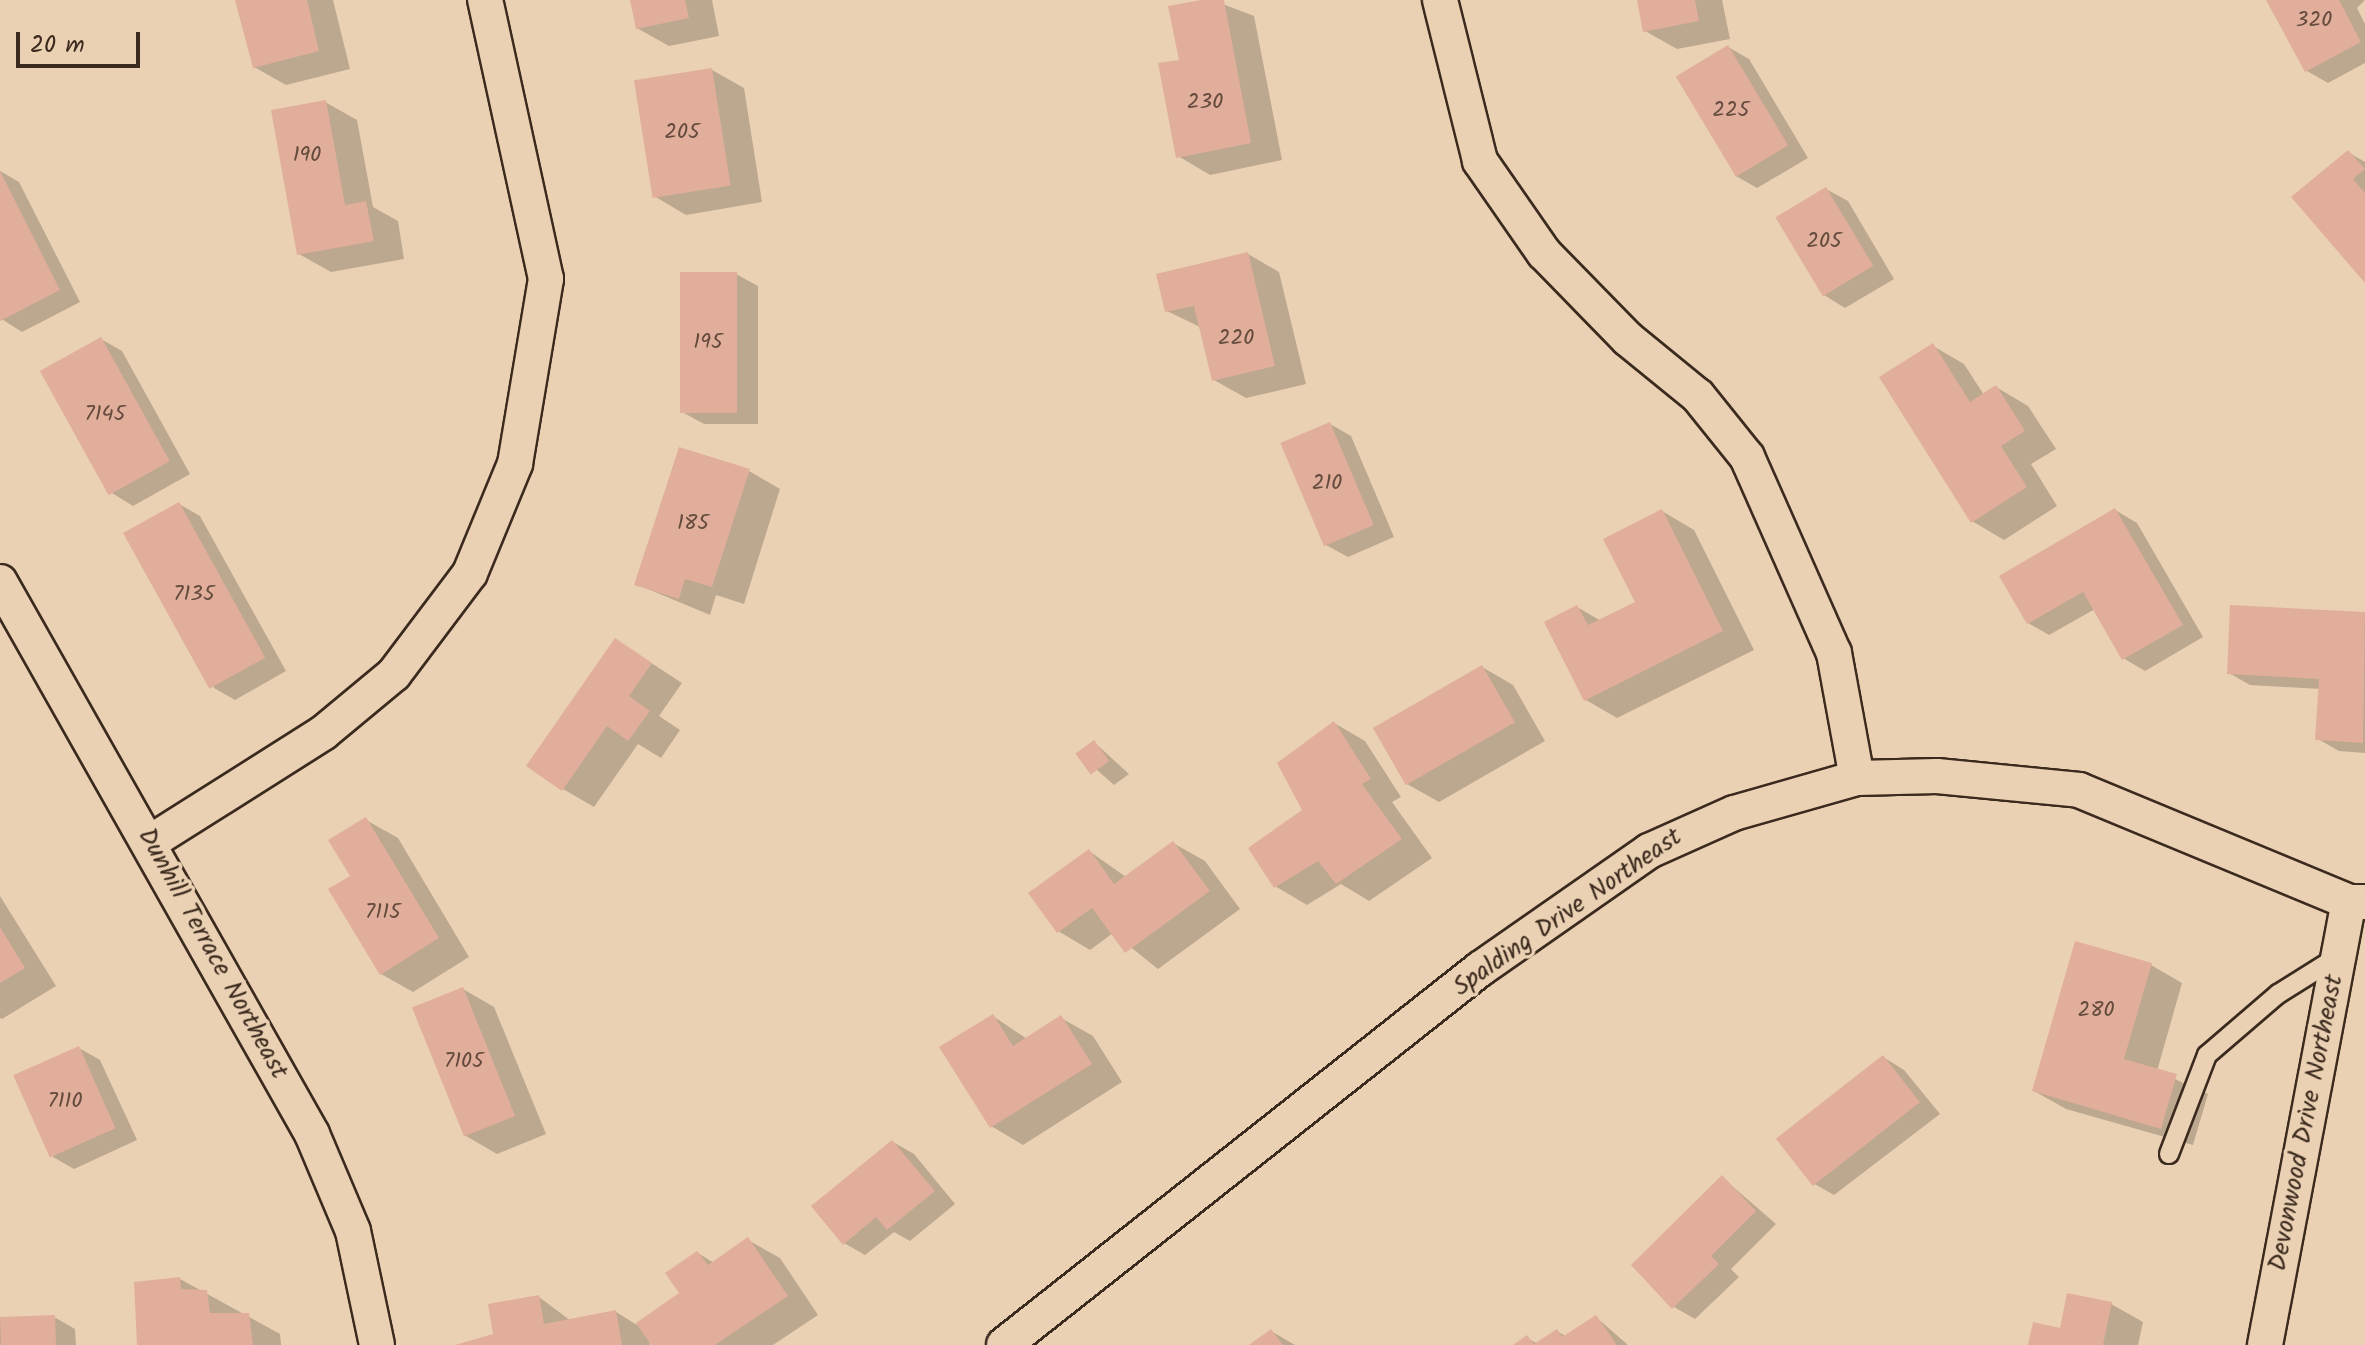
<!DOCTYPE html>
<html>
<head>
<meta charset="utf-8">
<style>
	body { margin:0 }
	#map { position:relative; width:2365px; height:1345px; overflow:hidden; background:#ebd1b3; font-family:Kalam,sans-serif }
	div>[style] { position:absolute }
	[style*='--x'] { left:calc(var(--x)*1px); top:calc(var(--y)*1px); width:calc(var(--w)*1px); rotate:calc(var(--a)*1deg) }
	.shadow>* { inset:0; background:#0003 }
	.building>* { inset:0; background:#e0ae9a; transform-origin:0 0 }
	.roads { filter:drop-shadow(2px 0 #3b2a1e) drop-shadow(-2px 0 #3b2a1e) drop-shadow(0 2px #3b2a1e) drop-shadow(0 -2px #3b2a1e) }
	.lane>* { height:18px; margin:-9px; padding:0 9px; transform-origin:9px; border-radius:9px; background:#ebd1b3 }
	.street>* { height:34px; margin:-17px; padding:0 17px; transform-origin:17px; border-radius:17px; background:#ebd1b3 }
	span { translate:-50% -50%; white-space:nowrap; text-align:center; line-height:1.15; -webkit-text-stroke:7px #ebd1b3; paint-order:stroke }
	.number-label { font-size:22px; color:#644b3d }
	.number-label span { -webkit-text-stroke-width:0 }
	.street-label { font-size:26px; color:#3b2a1e }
	.scale { position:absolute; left:16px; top:32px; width:124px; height:36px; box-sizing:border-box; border:4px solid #3b2a1e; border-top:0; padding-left:10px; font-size:24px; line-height:28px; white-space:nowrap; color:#3b2a1e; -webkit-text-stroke:6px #ebd1b3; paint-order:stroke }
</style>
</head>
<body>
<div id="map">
	<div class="shadow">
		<i style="clip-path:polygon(237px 0,333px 0,350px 69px,286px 85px,254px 67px)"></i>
		<i style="clip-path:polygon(632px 0,712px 0,719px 36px,669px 46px,637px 28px)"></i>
		<i style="clip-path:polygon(1212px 0,1254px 16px,1282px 160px,1210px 175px,1178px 156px,1181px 61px)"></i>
		<i style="clip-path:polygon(1639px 0,1722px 0,1730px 39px,1677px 49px,1645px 31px)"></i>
		<i style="clip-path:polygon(2269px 0,2365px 0,2357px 8px,2365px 24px,2365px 63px,2328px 83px,2307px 71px)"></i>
		<i style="clip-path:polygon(1728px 47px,1749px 59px,1808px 158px,1757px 188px,1736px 176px)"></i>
		<i style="clip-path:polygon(712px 70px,744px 88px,762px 202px,686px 215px,654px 196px)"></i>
		<i style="clip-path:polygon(325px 102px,357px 120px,373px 207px,398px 221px,404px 259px,331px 272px,299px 254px)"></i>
		<i style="clip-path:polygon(2348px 152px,2365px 162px,2365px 280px)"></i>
		<i style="clip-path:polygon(0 171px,19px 182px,80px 302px,22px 332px,0 318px)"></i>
		<i style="clip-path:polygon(1826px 189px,1848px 201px,1894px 279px,1845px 308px,1824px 295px)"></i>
		<i style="clip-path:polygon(1248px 254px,1279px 272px,1306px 384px,1246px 398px,1214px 380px,1202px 328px,1167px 311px)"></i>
		<i style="clip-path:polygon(736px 274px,758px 286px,758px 424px,704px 424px,682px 412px)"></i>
		<i style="clip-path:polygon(101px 339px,122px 351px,190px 474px,133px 506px,112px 493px)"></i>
		<i style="clip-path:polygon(1933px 346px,1964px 364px,1984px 395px,1996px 387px,2028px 406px,2056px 449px,2031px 464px,2057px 506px,2004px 540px,1972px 521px)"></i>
		<i style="clip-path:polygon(1330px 424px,1351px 436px,1394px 537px,1348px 557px,1326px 545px)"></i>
		<i style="clip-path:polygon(749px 471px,780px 489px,744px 604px,716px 595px,710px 615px,636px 584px)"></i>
		<i style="clip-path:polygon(179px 504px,200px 516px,286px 671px,235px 700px,214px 688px)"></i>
		<i style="clip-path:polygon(2115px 510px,2137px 523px,2203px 637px,2145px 671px,2123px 658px,2095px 609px,2049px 635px,2028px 623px)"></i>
		<i style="clip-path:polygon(1662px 511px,1694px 530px,1754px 650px,1617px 718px,1586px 700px,1577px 607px,1601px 621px,1638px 603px)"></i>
		<i style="clip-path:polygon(2365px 615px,2365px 753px,2339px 751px,2318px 739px,2321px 689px,2250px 685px,2229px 673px)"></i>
		<i style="clip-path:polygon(616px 640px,682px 683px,659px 716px,680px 730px,661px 758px,638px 744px,594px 807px,563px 789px)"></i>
		<i style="clip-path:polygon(1482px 667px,1513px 685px,1545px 741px,1439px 802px,1407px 784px)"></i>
		<i style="clip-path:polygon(1334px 723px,1365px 741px,1401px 797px,1392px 802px,1432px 858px,1369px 901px,1341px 884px,1307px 905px,1275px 886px)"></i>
		<i style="clip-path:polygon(1094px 742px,1129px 774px,1114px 785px,1079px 754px)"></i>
		<i style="clip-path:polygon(366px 820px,398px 838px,469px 957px,413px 992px,381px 974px,352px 877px)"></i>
		<i style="clip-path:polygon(1173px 843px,1205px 861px,1240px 909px,1158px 969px,1113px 933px,1090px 950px,1058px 931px,1089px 851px,1126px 877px)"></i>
		<i style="clip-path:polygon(0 896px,56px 986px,2px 1019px,0 1018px)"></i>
		<i style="clip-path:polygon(2151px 965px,2182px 983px,2157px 1071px,2208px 1094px,2193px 1145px,2066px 1109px,2034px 1091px)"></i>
		<i style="clip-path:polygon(463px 989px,494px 1007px,546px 1134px,497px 1154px,466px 1136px)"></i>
		<i style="clip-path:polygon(993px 1016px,1027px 1039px,1061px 1018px,1093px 1036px,1122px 1082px,1023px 1145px,991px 1126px)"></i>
		<i style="clip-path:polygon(79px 1048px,100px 1060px,137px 1140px,74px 1169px,53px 1157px)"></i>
		<i style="clip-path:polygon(1883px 1057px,1904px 1070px,1940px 1114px,1834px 1195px,1813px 1183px)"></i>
		<i style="clip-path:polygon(893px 1142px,914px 1154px,955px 1204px,910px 1241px,894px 1232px,865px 1255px,844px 1243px)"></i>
		<i style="clip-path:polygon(1723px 1178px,1776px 1224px,1731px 1269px,1739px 1277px,1695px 1319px,1674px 1307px)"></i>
		<i style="clip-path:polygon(748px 1240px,780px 1258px,818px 1315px,773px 1345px,653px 1345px,649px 1338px,650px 1345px,457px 1345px,496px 1336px,539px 1297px,571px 1321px,616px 1312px,637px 1325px,682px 1294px,698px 1253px,714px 1263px)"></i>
		<i style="clip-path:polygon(180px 1279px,280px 1334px,281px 1345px,139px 1345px)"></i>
		<i style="clip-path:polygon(2111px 1304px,2143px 1322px,2138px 1345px,2030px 1345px)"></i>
		<i style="clip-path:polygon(54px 1317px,75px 1329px,76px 1345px,0 1345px,0 1319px)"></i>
		<i style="clip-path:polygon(1596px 1317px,1628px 1345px,1517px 1345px,1527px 1338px,1538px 1344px,1557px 1331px,1567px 1337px)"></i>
		<i style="clip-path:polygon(1271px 1331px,1295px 1345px,1253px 1345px)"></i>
	</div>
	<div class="building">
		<i style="clip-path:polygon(235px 0,307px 0,319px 51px,253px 68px)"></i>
		<i style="clip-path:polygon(630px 0,685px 0,689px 18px,636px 29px)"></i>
		<i style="clip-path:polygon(1201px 0,1224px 0,1251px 143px,1176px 158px,1158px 63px,1179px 60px,1168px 6px)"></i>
		<i style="clip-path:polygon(1637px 0,1695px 0,1699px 21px,1643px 32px)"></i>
		<i style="clip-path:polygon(2266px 0,2339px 0,2361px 42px,2305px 72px)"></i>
		<i style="left:1728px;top:45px;width:117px;height:61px;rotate:59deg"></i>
		<i style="left:712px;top:68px;width:119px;height:79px;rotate:81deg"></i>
		<i style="clip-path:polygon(326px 100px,345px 205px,366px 201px,374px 241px,297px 255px,271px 110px)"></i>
		<i style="clip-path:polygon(2348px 150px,2365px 169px,2353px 179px,2365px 193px,2365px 283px,2291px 197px)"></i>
		<i style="clip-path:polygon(0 171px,60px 290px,0 321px)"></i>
		<i style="left:1826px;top:187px;width:92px;height:59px;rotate:59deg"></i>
		<i style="clip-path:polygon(1248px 252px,1275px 366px,1212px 381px,1194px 306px,1165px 312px,1156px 274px)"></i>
		<i style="left:680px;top:272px;width:57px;height:141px"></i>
		<i style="left:101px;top:337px;width:142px;height:70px;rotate:61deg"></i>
		<i style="clip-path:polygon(1933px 343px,1970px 402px,1996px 385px,2025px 431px,2001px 446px,2027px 487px,1971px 523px,1879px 377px)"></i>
		<i style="left:1330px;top:422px;width:112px;height:54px;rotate:67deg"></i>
		<i style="clip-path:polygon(679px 447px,750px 469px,712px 587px,685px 579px,679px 599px,634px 585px)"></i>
		<i style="left:179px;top:502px;width:178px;height:64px;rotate:61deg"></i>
		<i style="clip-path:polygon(2115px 508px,2183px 625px,2122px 660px,2083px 592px,2027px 624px,1999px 576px)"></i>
		<i style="clip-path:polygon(1662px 509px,1723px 631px,1584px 701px,1544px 622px,1577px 605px,1588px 625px,1635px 602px,1603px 539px)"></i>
		<i style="clip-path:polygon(2230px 605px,2365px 612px,2363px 743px,2315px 740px,2319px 679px,2227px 674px)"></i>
		<i style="clip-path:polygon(615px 638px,652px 663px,629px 696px,650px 711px,628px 741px,607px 726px,562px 791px,526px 766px)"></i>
		<i style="left:1482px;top:665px;width:66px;height:126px;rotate:60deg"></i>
		<i style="clip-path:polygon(1334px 721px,1371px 779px,1362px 784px,1402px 839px,1336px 884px,1318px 861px,1274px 888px,1248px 848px,1302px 810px,1277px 763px)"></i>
		<i style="left:1094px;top:740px;width:26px;height:23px;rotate:54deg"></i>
		<i style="clip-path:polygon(366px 817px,439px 938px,380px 975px,328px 889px,350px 876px,328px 840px)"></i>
		<i style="clip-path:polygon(1173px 841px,1210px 891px,1125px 953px,1092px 908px,1057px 933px,1028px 893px,1089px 849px,1114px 884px)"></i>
		<i style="clip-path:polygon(0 927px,25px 968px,0 983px)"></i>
		<i style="clip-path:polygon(2075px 941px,2152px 963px,2124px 1059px,2177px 1074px,2161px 1129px,2032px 1091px)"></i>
		<i style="left:463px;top:987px;width:139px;height:55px;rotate:68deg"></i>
		<i style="clip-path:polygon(993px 1014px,1013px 1046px,1061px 1015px,1092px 1064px,990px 1128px,939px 1047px)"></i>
		<i style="left:79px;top:1046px;width:90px;height:72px;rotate:66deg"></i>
		<i style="left:1883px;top:1055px;width:60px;height:136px;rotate:52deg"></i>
		<i style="clip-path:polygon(892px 1140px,935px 1191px,887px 1230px,876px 1217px,843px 1245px,811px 1206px)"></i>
		<i style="clip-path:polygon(1722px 1175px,1756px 1211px,1711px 1256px,1719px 1264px,1672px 1309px,1631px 1265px)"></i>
		<i style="clip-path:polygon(748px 1237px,788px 1296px,715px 1345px,651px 1345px,636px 1323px,679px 1293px,665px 1273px,697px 1251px,708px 1265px)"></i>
		<i style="clip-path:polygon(180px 1277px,181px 1289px,207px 1290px,210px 1313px,249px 1313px,253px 1345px,137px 1345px,134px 1282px)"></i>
		<i style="clip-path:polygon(2067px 1293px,2112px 1302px,2103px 1345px,2028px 1345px,2033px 1322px,2060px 1328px)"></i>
		<i style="clip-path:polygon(539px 1295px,544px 1324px,616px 1310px,622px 1345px,455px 1345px,493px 1334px,488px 1304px)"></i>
		<i style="left:55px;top:1315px;width:30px;height:55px;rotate:88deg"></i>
		<i style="clip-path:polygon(1596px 1315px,1617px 1345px,1513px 1345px,1527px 1335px,1534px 1344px,1557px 1329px,1562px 1337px)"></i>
		<i style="clip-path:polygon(1271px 1329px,1283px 1345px,1249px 1345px)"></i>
	</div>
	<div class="roads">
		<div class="lane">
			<i style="--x:2169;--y:1154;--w:106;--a:-69"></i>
			<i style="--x:2207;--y:1055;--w:94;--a:-40.7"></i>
			<i style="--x:2278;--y:994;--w:70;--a:-32.1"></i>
		</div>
		<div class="street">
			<i style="--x:1440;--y:0;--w:166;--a:76"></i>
			<i style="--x:1480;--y:161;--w:112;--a:55.2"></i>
			<i style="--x:1544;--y:253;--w:120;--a:45.7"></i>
			<i style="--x:1628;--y:339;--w:90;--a:39.2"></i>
			<i style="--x:1698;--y:396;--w:78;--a:51.2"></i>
			<i style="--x:1747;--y:457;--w:214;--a:66.1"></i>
			<i style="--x:1834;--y:653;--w:127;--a:79.6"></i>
			<i style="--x:0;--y:582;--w:634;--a:60.52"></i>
			<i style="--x:312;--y:1134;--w:105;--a:67.1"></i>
			<i style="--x:353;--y:1231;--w:116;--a:78.1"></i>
			<i style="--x:149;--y:843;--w:206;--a:-32.3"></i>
			<i style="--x:323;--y:733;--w:92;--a:-39.7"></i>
			<i style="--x:394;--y:674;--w:126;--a:-53"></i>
			<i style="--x:470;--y:573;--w:118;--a:-67.6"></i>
			<i style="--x:515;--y:464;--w:188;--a:-80.5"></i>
			<i style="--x:546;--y:279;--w:286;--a:-102.3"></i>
			<i style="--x:1004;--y:1345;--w:607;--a:-38.31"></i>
			<i style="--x:1480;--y:969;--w:206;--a:-34.9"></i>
			<i style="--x:1649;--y:851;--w:93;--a:-24.1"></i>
			<i style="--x:1734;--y:813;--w:128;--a:-15.9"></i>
			<i style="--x:1857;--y:778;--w:80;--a:-1.4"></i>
			<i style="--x:1937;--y:776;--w:143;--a:5.6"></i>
			<i style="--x:2079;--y:790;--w:292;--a:22.5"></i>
			<i style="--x:2349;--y:902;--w:16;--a:0"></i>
			<i style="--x:2265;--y:1345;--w:451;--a:-79.3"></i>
		</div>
	</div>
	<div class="number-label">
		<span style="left:2314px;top:21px">320</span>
		<span style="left:1205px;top:103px">230</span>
		<span style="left:1731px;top:111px">225</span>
		<span style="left:682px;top:133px">205</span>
		<span style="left:307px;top:156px">190</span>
		<span style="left:1824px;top:242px">205</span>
		<span style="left:1236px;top:339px">220</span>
		<span style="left:708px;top:343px">195</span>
		<span style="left:105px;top:415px">7145</span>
		<span style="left:1327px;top:484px">210</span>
		<span style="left:693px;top:524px">185</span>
		<span style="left:194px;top:595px">7135</span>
		<span style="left:383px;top:913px">7115</span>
		<span style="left:2096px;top:1011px">280</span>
		<span style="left:464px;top:1062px">7105</span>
		<span style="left:65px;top:1102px">7110</span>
	</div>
	<div class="street-label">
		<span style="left:1568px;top:913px;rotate:-35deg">Spalding Drive Northeast</span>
		<span style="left:212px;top:954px;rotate:61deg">Dunhill Terrace Northeast</span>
		<span style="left:2307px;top:1123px;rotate:-79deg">Devonwood Drive Northeast</span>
	</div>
	<div class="scale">20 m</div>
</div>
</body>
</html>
